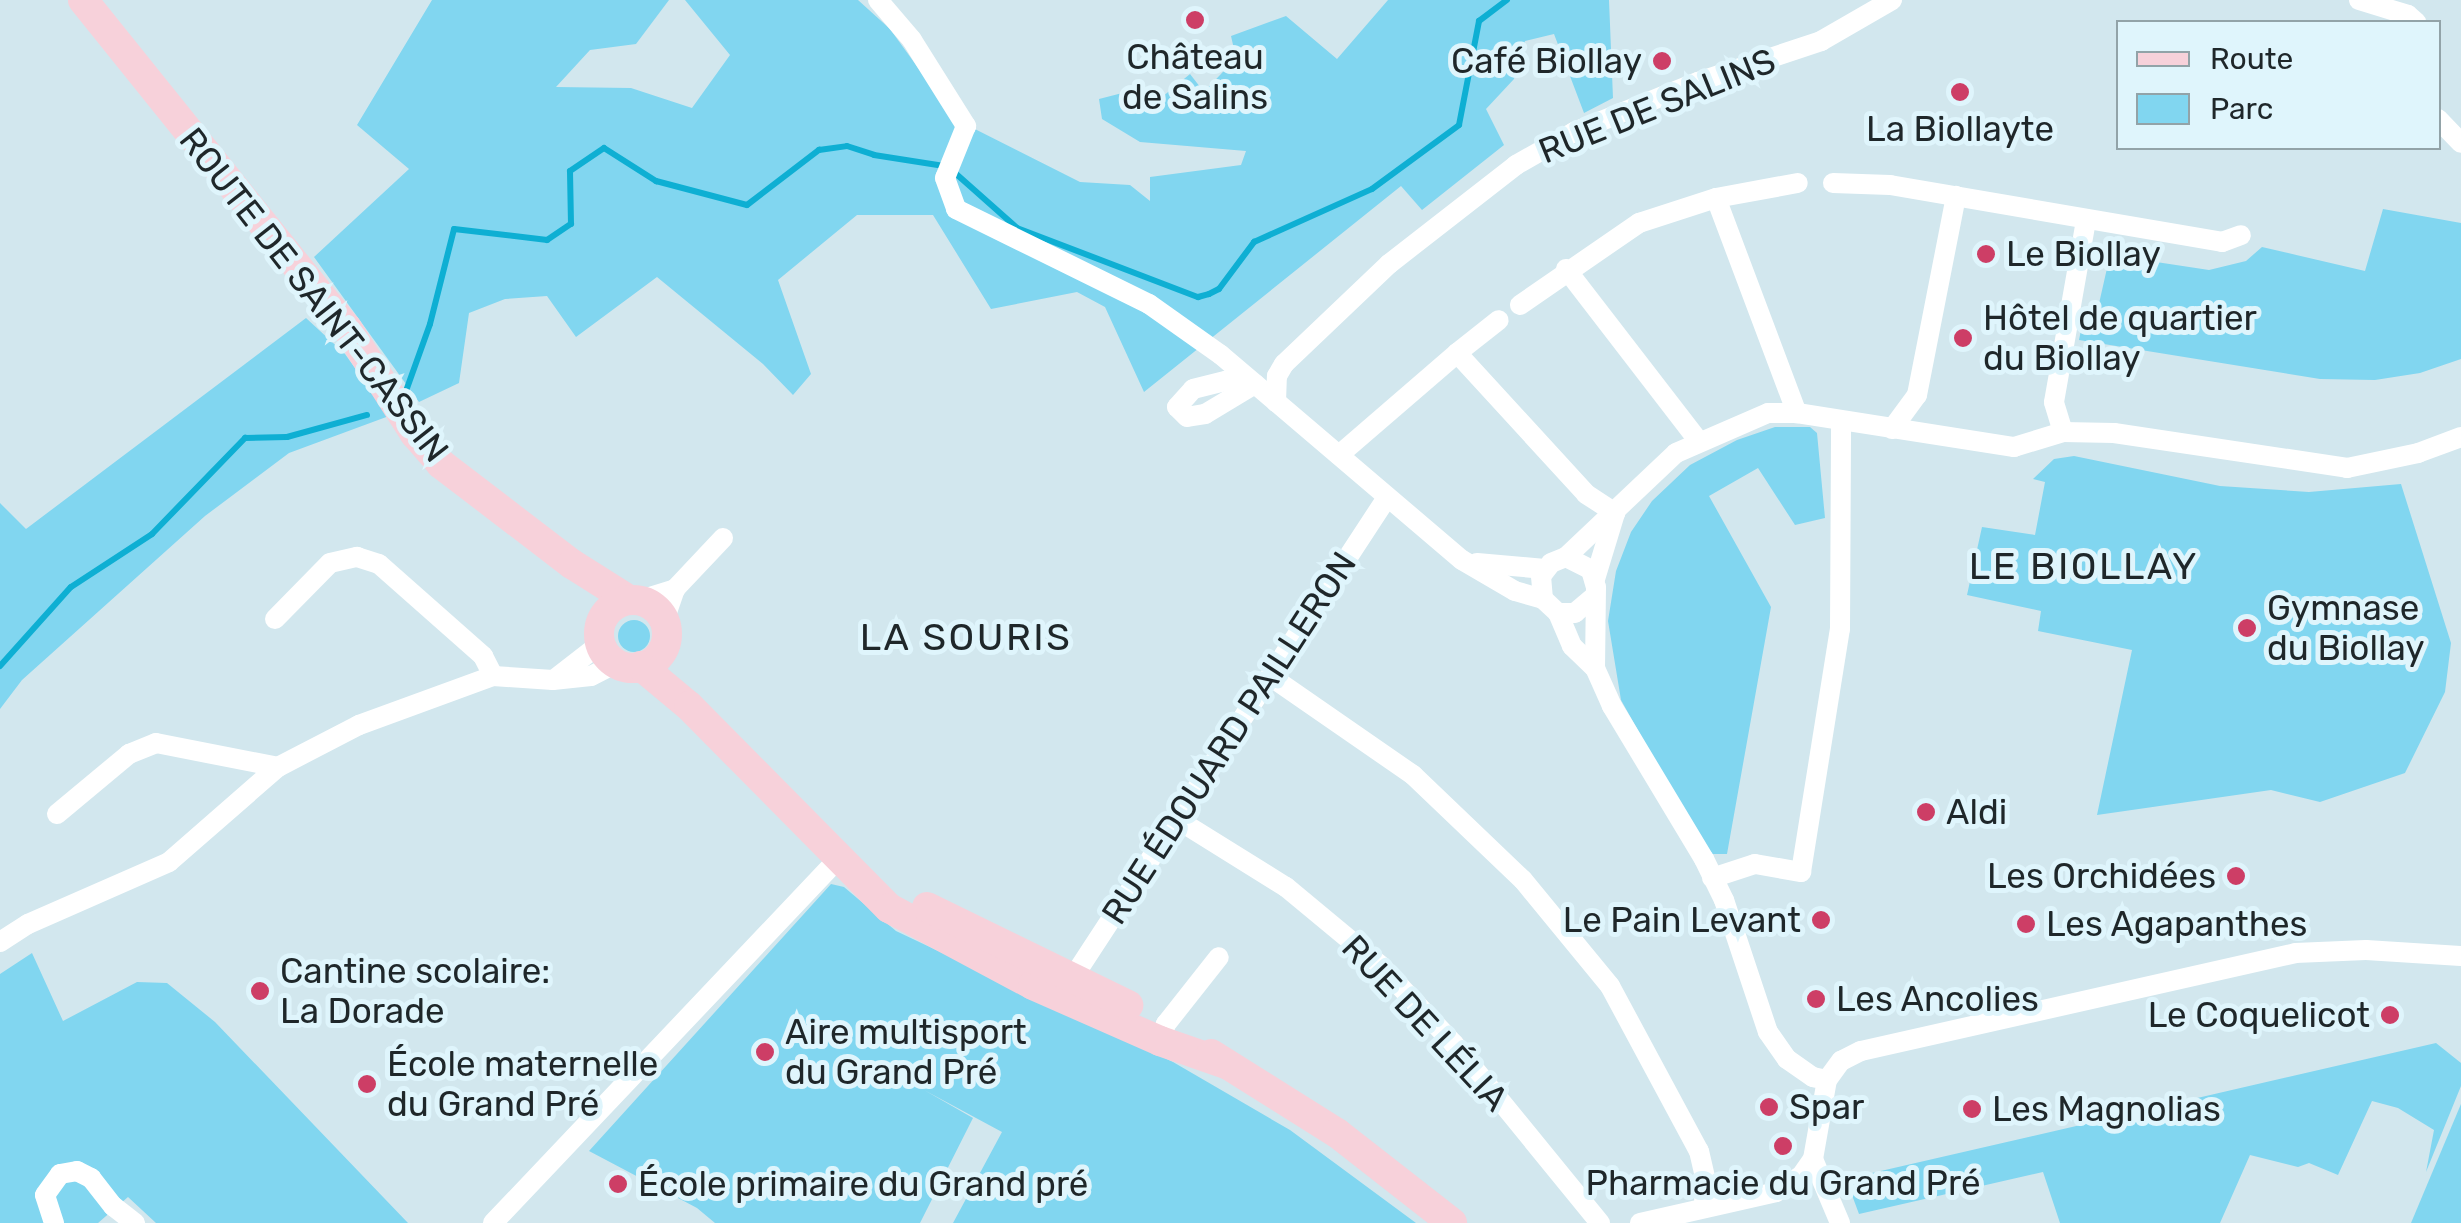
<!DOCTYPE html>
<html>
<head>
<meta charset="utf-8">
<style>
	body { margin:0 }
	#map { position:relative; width:2461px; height:1223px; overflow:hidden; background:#d2e7ee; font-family:Rubik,sans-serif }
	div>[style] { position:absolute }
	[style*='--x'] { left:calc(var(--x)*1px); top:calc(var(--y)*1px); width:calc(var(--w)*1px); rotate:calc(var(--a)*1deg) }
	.green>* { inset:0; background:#81d6f0 }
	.round { border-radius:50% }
	.stream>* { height:6px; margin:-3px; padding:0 3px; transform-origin:3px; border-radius:3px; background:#0eafd3 }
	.street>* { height:20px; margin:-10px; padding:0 10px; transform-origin:10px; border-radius:10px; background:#fff }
	.secondary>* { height:30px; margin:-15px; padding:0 15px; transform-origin:15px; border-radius:15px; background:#f7d1da }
	.secondary>.ring { margin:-15px; padding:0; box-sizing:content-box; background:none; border:30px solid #f7d1da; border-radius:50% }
	.dots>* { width:28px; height:28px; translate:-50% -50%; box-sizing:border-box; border:5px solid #dff5fc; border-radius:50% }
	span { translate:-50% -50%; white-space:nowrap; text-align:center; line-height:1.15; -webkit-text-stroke:10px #dff5fc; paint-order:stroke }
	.poi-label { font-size:35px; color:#1f272a }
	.right { translate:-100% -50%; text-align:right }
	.left { translate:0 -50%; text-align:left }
	.street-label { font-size:35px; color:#1f272a }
	.neighbourhood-label { font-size:38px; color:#1f272a; letter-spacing:2.5px }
	.legend { position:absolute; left:2116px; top:20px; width:325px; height:130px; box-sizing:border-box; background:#dff5fc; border:2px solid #92a3a8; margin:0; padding:12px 18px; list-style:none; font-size:30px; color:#1f272a }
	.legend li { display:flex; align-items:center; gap:20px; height:50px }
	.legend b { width:50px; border:2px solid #92a3a8 }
</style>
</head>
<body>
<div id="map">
	<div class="green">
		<i style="clip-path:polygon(432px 0,669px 0,636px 44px,590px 50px,556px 87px,631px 88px,692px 108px,730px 55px,685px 0,858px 0,890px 29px,955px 119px,1080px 182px,1130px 185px,1150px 201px,1150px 177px,1241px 165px,1246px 151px,1140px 142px,1102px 119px,1099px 99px,1134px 90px,1156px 102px,1190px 74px,1204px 92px,1236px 58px,1231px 36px,1286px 16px,1337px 59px,1388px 0,1609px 0,1613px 98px,1584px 113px,1554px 34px,1525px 41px,1514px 79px,1486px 109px,1504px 145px,1422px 210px,1401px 186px,1144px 392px,1105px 307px,1077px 292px,991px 309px,933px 215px,857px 215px,778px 280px,811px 374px,793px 395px,763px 364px,657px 277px,576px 337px,547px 296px,505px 299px,469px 313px,459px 383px,419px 402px,314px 257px,409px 169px,357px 125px)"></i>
		<i style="clip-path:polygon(2383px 209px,2461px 223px,2461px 359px,2420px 373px,2375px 380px,2320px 379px,2079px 340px,2084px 315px,2098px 308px,2110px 255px,2209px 270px,2246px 261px,2262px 247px,2365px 271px)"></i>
		<i style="clip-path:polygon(306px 318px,345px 354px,389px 416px,289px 453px,205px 516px,22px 680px,0 709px,0 503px,26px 529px)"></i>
		<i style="clip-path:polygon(1775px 427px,1810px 427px,1817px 433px,1825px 518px,1795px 525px,1758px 468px,1709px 496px,1771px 607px,1727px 854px,1707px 854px,1621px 700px,1608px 621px,1616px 571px,1631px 532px,1652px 501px,1690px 465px,1737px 440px)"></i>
		<i style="clip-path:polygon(2074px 456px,2220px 486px,2309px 492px,2401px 484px,2451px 643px,2445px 692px,2405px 773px,2320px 802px,2271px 790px,2097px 815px,2132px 650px,2038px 631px,2041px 611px,1967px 595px,1982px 527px,2035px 535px,2045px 482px,2033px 479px,2054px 459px)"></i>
		<i class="round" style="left:618px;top:620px;width:32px;height:32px"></i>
		<i style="clip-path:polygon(831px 884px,844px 887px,896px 931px,1173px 1062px,1290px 1130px,1416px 1223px,953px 1223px,1002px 1132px,924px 1090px,973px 1118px,920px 1223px,715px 1223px,697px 1208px,589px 1151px)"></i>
		<i style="clip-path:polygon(32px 953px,63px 1021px,137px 982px,167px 983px,215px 1022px,408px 1223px,156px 1223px,128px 1197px,98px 1223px,0 1223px,0 974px)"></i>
		<i style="clip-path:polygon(2436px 1043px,2461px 1063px,2461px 1086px,2426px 1172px,2434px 1130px,2398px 1108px,2372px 1101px,2338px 1175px,2309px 1163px,2298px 1167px,2250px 1155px,2220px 1223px,2060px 1223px,2043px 1172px,1859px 1214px,1846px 1179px)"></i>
		<i style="clip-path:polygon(2461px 1104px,2461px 1223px,2411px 1223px)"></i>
	</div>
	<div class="stream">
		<i style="--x:954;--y:172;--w:84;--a:41.6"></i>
		<i style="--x:1017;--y:228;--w:194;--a:20.9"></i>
		<i style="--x:1198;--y:297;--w:11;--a:-15"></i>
		<i style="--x:1209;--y:294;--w:11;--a:-27"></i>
		<i style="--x:1219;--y:289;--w:59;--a:-53.3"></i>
		<i style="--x:1254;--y:242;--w:129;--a:-24.2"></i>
		<i style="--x:1372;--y:189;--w:108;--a:-36.3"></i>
		<i style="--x:1459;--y:125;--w:106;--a:-79.1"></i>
		<i style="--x:1479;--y:21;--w:35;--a:-37"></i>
		<i style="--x:406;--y:391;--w:71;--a:-70.3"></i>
		<i style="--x:430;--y:324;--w:98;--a:-75.8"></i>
		<i style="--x:454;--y:229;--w:94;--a:6.7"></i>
		<i style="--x:547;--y:240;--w:29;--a:-34"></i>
		<i style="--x:571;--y:224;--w:53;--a:-91.1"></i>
		<i style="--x:570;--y:171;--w:41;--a:-34.1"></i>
		<i style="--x:604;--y:148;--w:62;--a:32.4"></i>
		<i style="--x:656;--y:181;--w:94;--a:14.8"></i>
		<i style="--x:747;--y:205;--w:91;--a:-37.4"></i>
		<i style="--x:819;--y:150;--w:28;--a:-8"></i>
		<i style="--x:847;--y:146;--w:28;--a:18"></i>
		<i style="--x:874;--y:155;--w:71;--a:8.9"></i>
		<i style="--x:0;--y:666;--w:106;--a:-48.1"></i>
		<i style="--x:71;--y:587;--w:97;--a:-33.2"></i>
		<i style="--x:152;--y:534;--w:134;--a:-45.9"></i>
		<i style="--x:245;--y:438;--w:42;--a:-1.4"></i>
		<i style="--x:287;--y:437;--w:83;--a:-15.4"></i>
	</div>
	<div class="street">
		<i style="--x:878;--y:0;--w:52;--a:49.6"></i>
		<i style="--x:912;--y:40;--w:102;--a:57.9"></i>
		<i style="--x:966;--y:126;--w:56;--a:112"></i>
		<i style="--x:945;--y:178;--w:33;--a:70"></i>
		<i style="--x:956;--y:209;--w:215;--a:26.2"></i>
		<i style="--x:1149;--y:304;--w:88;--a:35.3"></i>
		<i style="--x:1221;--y:355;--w:316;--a:40.4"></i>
		<i style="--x:1462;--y:560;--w:61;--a:30.3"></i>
		<i style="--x:1515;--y:591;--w:29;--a:16"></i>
		<i style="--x:2359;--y:0;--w:51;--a:17"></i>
		<i style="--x:2408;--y:15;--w:11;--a:41"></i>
		<i style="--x:2438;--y:119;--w:33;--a:46"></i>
		<i style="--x:1833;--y:183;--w:57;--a:2"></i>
		<i style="--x:1890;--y:185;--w:337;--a:9.7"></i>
		<i style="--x:2222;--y:242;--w:20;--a:-20"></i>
		<i style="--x:1716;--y:198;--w:230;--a:69.4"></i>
		<i style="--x:1566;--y:269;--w:218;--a:52.4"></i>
		<i style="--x:1520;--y:305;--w:145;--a:-34.6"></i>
		<i style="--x:1639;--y:223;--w:81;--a:-18"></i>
		<i style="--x:1716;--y:198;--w:83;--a:-10.4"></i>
		<i style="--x:1457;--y:353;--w:53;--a:-38.2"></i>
		<i style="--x:1226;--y:381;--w:29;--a:6"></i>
		<i style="--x:1255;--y:384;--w:58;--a:149"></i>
		<i style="--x:1205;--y:414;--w:18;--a:171"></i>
		<i style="--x:1187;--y:417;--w:14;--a:-135"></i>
		<i style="--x:1177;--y:407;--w:24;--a:-48"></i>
		<i style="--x:1193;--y:389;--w:34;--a:-14"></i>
		<i style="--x:1276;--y:402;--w:26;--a:-88"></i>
		<i style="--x:1277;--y:376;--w:14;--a:-60"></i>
		<i style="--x:1284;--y:364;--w:145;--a:-43.6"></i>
		<i style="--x:1389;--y:264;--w:161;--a:-37.9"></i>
		<i style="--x:1516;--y:165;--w:67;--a:-29.6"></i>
		<i style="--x:1574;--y:132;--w:134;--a:-22"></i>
		<i style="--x:1698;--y:82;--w:130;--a:-18.4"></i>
		<i style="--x:1821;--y:41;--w:82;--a:-30"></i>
		<i style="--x:1892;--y:429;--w:42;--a:-53.7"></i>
		<i style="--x:1917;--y:395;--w:203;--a:-78.9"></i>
		<i style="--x:2063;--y:432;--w:31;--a:-107"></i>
		<i style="--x:2054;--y:402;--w:184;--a:-80"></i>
		<i style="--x:1339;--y:455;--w:156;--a:-40.8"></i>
		<i style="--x:1457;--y:353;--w:191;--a:47.5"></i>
		<i style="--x:1586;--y:494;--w:35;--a:33"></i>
		<i style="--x:1566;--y:557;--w:151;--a:-43.4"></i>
		<i style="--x:1676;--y:453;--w:100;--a:-23.5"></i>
		<i style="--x:1768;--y:413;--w:29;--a:0"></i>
		<i style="--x:1797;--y:413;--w:220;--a:8.9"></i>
		<i style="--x:2014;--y:447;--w:51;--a:-17"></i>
		<i style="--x:2063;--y:432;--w:51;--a:1.1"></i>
		<i style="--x:2114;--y:433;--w:236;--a:8.5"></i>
		<i style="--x:2347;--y:468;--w:73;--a:-11.9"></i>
		<i style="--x:2418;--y:453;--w:46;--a:-20.4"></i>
		<i style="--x:1477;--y:563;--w:68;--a:5"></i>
		<i style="--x:1595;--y:579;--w:69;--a:-73.1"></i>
		<i style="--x:1595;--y:596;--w:26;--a:140"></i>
		<i style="--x:1575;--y:613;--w:17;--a:180"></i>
		<i style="--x:1558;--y:613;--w:21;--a:-137"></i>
		<i style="--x:1543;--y:599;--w:23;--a:-95"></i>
		<i style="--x:1541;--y:576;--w:16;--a:-52"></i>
		<i style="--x:1551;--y:563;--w:16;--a:-22"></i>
		<i style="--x:1566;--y:557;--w:28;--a:27"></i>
		<i style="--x:1591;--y:570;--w:18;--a:74"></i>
		<i style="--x:1596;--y:587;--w:81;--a:90.7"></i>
		<i style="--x:640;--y:600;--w:37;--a:-17"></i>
		<i style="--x:1558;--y:613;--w:36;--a:67"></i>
		<i style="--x:1572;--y:646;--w:32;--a:44"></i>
		<i style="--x:1595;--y:668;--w:42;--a:65.9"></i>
		<i style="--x:1612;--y:706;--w:179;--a:59"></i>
		<i style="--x:1704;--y:859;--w:46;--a:64"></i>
		<i style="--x:1724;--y:900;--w:139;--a:71.6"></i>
		<i style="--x:1768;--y:1032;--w:33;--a:55"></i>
		<i style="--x:1787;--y:1059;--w:32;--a:35"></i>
		<i style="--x:1813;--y:1077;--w:14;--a:12"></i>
		<i style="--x:275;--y:619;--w:78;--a:-45.5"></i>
		<i style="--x:330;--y:563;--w:28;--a:-13"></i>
		<i style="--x:357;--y:557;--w:23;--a:18"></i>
		<i style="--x:379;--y:564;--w:139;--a:41.5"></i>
		<i style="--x:483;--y:656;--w:22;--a:63"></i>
		<i style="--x:664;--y:621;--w:34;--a:-71"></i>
		<i style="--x:675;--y:589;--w:70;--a:-46.7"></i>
		<i style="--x:1270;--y:676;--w:174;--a:34.7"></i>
		<i style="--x:1413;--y:775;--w:152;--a:43.7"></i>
		<i style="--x:1523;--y:880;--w:137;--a:50.6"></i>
		<i style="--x:1610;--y:986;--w:187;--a:61.7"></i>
		<i style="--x:1699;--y:1151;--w:27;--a:77"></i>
		<i style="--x:1705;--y:1177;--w:31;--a:92"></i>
		<i style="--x:555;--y:679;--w:58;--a:-38"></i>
		<i style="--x:57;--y:814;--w:94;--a:-39.8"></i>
		<i style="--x:129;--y:754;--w:29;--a:-22"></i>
		<i style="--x:156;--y:743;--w:124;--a:11.1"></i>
		<i style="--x:1175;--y:818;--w:131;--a:31.9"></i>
		<i style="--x:1286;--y:887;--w:122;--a:39.7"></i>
		<i style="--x:1380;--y:965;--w:108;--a:46.9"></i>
		<i style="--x:1454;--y:1044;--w:231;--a:50.8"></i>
		<i style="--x:1712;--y:878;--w:45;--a:-18"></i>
		<i style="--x:1755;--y:864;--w:47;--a:9.9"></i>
		<i style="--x:1801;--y:872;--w:246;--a:-80.9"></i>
		<i style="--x:1840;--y:629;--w:208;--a:-89.7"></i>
		<i style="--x:0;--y:942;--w:33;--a:-33"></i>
		<i style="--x:28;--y:924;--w:154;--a:-23.7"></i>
		<i style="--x:169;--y:862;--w:145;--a:-41.1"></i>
		<i style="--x:278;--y:767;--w:91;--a:-27.4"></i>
		<i style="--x:359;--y:725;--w:143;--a:-20.1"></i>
		<i style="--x:493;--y:676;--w:60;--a:3.8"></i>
		<i style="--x:553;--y:680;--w:38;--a:-6"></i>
		<i style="--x:591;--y:676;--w:29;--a:-27"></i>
		<i style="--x:1072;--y:979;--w:574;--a:-56.81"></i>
		<i style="--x:1160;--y:1041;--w:18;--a:-71"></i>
		<i style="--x:1166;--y:1024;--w:85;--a:-51.7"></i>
		<i style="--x:54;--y:1223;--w:29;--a:-108"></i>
		<i style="--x:45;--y:1195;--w:26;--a:-54"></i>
		<i style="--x:60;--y:1174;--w:17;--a:-10"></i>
		<i style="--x:77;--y:1171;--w:16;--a:27"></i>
		<i style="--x:91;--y:1178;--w:36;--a:52"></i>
		<i style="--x:113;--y:1206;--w:28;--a:38"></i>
		<i style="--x:493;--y:1223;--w:504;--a:-46.53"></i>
		<i style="--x:1640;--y:1223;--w:139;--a:-12.8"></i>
		<i style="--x:1776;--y:1192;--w:30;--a:-33"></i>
		<i style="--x:1801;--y:1176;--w:21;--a:-55"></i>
		<i style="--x:1840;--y:1223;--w:69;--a:-112.9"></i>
		<i style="--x:1813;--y:1159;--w:80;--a:-80"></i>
		<i style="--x:1827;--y:1080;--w:24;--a:-54"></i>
		<i style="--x:1841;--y:1061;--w:22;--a:-27"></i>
		<i style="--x:1861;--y:1051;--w:445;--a:-12.7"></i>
		<i style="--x:2295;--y:953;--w:71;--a:-2.4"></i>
		<i style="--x:2366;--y:950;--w:95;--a:3.6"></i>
	</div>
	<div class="secondary">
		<i style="--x:83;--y:0;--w:421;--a:51.2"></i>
		<i style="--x:347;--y:328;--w:126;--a:57.3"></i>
		<i style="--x:415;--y:434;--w:40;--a:49"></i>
		<i style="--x:441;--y:464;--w:165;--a:37.4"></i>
		<i style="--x:572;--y:564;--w:67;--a:32.3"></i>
		<i class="ring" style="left:599px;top:600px;width:38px;height:38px"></i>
		<i style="--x:641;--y:666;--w:62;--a:39.8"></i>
		<i style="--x:689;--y:706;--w:284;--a:45.3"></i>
		<i style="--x:889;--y:908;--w:163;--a:28.1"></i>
		<i style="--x:1033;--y:985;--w:139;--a:23.8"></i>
		<i style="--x:1160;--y:1041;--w:70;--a:19.2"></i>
		<i style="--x:927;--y:907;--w:224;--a:26"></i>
		<i style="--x:1211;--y:1054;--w:149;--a:32.1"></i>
		<i style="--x:1337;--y:1133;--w:146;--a:38"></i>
	</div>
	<div class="dots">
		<i style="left:1195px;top:20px;background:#cd3e66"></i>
		<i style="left:1662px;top:61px;background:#cd3e66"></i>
		<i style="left:1960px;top:92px;background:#cd3e66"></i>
		<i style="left:1986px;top:254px;background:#cd3e66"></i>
		<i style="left:1963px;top:338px;background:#cd3e66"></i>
		<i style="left:2247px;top:628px;background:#cd3e66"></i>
		<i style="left:1926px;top:812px;background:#cd3e66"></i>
		<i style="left:2236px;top:876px;background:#cd3e66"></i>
		<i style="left:1821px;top:920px;background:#cd3e66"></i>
		<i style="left:2026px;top:924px;background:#cd3e66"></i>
		<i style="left:260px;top:991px;background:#cd3e66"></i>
		<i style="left:1816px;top:999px;background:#cd3e66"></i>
		<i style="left:2390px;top:1015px;background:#cd3e66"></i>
		<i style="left:765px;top:1052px;background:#cd3e66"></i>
		<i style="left:367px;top:1084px;background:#cd3e66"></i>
		<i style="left:1769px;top:1107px;background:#cd3e66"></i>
		<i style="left:1972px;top:1109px;background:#cd3e66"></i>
		<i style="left:1783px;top:1146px;background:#cd3e66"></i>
		<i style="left:618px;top:1184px;background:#cd3e66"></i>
	</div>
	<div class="poi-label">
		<span style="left:1195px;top:77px">Château<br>de Salins</span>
		<span class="right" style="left:1642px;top:61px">Café Biollay</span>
		<span style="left:1960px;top:129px">La Biollayte</span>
		<span class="left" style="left:2006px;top:254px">Le Biollay</span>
		<span class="left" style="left:1983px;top:338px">Hôtel de quartier<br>du Biollay</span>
		<span class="left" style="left:2267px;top:628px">Gymnase<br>du Biollay</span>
		<span class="left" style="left:1946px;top:812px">Aldi</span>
		<span class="right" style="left:2216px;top:876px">Les Orchidées</span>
		<span class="right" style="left:1801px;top:920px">Le Pain Levant</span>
		<span class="left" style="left:2046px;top:924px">Les Agapanthes</span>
		<span class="left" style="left:280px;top:991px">Cantine scolaire:<br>La Dorade</span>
		<span class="left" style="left:1836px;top:999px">Les Ancolies</span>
		<span class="right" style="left:2370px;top:1015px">Le Coquelicot</span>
		<span class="left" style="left:785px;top:1052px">Aire multisport<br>du Grand Pré</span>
		<span class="left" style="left:387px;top:1084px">École maternelle<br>du Grand Pré</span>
		<span class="left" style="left:1789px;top:1107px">Spar</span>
		<span class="left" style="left:1992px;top:1109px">Les Magnolias</span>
		<span style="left:1783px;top:1183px">Pharmacie du Grand Pré</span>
		<span class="left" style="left:638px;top:1184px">École primaire du Grand pré</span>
	</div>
	<div class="street-label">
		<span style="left:1657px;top:106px;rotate:-22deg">RUE DE SALINS</span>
		<span style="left:314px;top:295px;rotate:52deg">ROUTE DE SAINT-CASSIN</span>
		<span style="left:1229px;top:738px;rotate:-57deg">RUE ÉDOUARD PAILLERON</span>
		<span style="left:1425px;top:1023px;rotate:47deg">RUE DE LÉLIA</span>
	</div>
	<div class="neighbourhood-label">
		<span style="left:2084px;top:567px">LE BIOLLAY</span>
		<span style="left:966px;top:638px">LA SOURIS</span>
	</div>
	<ul class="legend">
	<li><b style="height:12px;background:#f7d1da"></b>Route</li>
	<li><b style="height:28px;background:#81d6f0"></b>Parc</li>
	</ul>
</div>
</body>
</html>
